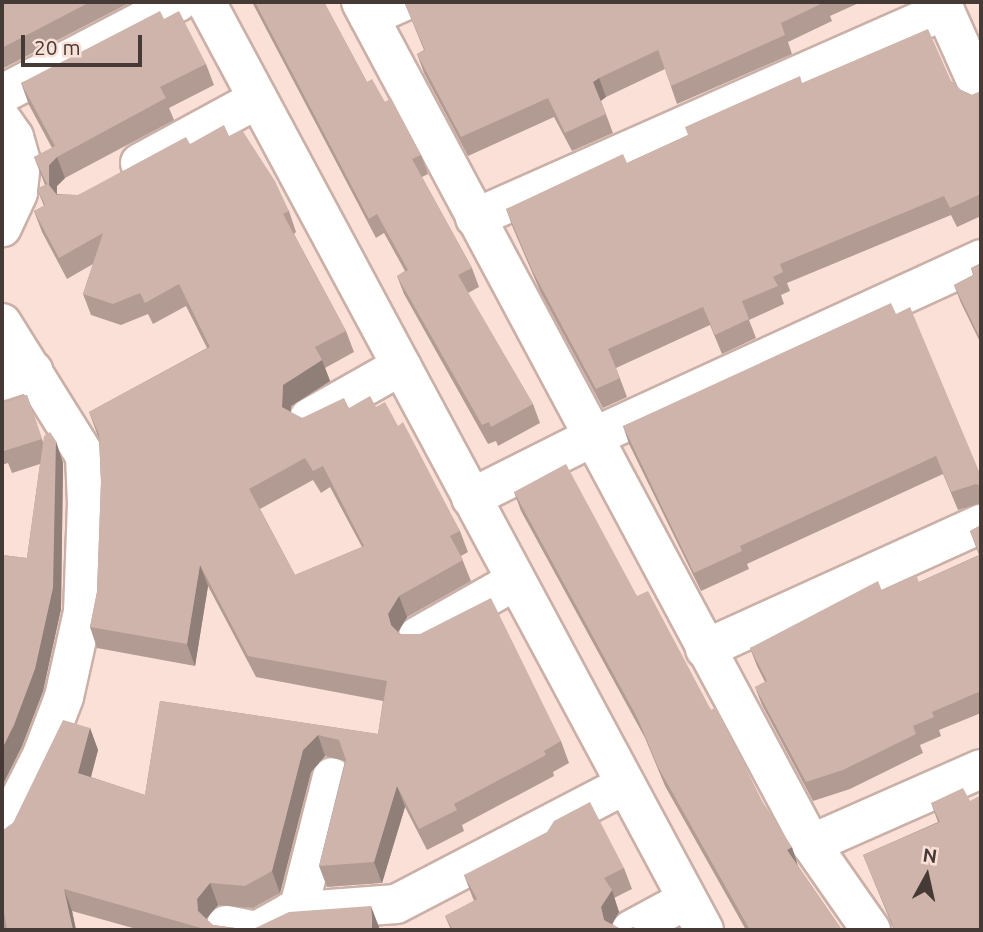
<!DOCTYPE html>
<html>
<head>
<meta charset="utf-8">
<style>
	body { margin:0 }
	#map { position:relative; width:983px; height:932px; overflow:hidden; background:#fbe0d7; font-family:Ubuntu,sans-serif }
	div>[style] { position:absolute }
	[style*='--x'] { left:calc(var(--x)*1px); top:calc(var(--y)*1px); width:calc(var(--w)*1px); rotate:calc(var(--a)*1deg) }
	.roads { filter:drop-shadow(2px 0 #cab0a7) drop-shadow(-2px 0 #cab0a7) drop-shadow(0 2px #cab0a7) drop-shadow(0 -2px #cab0a7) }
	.minor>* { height:38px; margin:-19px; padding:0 19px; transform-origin:19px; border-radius:19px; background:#fff }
	.tertiary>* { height:38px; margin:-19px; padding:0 19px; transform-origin:19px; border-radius:19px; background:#fff }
	.wall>* { inset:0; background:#b19b93 }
	.shaded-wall>* { inset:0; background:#907e78 }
	.building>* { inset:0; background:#ceb4ab }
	span { translate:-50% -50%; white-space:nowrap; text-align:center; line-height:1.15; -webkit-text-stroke:5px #fbe0d7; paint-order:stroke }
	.frame { position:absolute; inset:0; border:4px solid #453a36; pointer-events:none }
	.north { position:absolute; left:892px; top:841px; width:70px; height:70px; -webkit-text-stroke:5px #fbe0d7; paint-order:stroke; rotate:8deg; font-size:19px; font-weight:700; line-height:28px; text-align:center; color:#453a36 }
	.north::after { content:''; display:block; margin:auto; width:24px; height:32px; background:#453a36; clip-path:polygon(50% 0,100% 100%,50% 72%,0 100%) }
	.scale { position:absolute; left:21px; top:35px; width:121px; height:32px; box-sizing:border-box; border:4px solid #453a36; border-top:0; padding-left:9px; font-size:21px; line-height:24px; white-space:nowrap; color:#453a36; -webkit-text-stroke:5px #fbe0d7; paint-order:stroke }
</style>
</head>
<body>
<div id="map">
	<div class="roads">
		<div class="minor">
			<i style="--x:361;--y:2;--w:955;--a:61.88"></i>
			<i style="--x:811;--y:844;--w:105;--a:55.1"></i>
			<i style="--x:941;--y:2;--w:98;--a:66"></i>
			<i style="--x:369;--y:17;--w:37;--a:-24"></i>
			<i style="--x:2;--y:94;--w:199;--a:-27.6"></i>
			<i style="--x:2;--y:120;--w:21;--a:55"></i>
			<i style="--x:14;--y:137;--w:26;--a:74"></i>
			<i style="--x:21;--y:162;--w:31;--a:96"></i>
			<i style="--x:18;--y:193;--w:38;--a:115"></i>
			<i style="--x:140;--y:163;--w:134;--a:-28.5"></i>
			<i style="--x:475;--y:218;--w:514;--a:-23.87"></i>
			<i style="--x:2;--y:323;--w:157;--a:58"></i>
			<i style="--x:85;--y:456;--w:47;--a:87.6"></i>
			<i style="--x:87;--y:503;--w:109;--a:92.1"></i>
			<i style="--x:83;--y:612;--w:87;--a:102.6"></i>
			<i style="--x:64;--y:697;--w:62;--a:110.8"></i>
			<i style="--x:42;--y:755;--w:89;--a:116.9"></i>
			<i style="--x:2;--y:381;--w:33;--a:-18"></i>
			<i style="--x:309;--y:418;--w:106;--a:-29.5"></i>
			<i style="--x:471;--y:498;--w:136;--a:-26.6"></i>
			<i style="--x:593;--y:437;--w:427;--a:-24.6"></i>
			<i style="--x:418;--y:636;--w:112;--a:-29.6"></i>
			<i style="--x:705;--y:649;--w:303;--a:-24.4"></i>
			<i style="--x:811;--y:844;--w:186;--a:-23.8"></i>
			<i style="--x:298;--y:911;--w:138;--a:-75.8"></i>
			<i style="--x:226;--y:925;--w:26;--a:11"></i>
			<i style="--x:258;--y:930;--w:37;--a:-29"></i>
			<i style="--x:290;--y:912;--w:106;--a:-4.3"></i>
			<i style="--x:396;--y:904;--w:258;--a:-27.5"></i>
			<i style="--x:631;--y:930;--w:63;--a:-28.6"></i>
		</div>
		<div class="tertiary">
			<i style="--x:206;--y:2;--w:1053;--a:61.78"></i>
		</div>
	</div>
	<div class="wall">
		<i style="clip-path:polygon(2px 2px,131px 2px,2px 69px)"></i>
		<i style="clip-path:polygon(252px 2px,324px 2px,367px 82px,385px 102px,421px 155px,428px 174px,422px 177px,472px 268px,479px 287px,468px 293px,533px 404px,540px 423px,498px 446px,496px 441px,488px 444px,404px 294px,397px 276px,405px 271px,384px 233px,376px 238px)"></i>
		<i style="clip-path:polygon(411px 2px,861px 2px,830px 16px,832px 21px,788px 42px,792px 54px,677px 104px,665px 69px,606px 97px,601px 101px,613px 133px,572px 151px,554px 117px,468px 156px,424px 73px,417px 54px,424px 50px,405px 4px)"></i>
		<i style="clip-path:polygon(evenodd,164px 19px,206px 64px,214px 85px,169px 108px,174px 120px,65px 178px,57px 186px,57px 194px,78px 195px,190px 144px,229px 136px,289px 211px,296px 232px,294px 234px,346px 331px,354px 352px,325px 368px,330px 381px,291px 406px,290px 412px,302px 418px,349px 408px,376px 407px,398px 426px,460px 531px,468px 552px,461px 556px,471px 581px,407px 617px,398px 632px,561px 741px,569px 763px,553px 772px,554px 776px,462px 825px,464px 831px,427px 850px,405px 807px,382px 883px,327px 887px,319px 866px,345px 761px,325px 756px,311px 772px,280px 893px,253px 908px,218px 905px,206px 919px,213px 925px,250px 930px,140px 930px,72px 911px,76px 930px,2px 930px,2px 831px,13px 823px,90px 728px,98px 750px,91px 777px,145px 795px,160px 701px,378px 734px,383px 701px,256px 677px,208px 586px,195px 666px,97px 648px,90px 627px,97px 592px,101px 482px,99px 439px,89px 412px,207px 348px,186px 306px,153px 324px,148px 314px,121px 325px,91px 315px,83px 294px,93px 264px,67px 279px,42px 232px,34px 211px,44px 206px,37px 189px,45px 185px,34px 157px,52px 148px,29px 105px,21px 83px,164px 19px,313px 480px,321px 493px,330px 487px,362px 547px,295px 575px,260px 509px,313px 480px)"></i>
		<i style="clip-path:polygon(951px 81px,961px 90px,972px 95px,981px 91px,981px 216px,957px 227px,951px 215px,787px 283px,790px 291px,781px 295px,784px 304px,749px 320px,756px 338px,722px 354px,710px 325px,616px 368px,627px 397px,603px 408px,540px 291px,513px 228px,506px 209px,627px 163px,802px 83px)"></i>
		<i style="clip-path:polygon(981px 263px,981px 344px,961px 303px,954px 285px,973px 275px,971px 268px)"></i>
		<i style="clip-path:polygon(896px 314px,981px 476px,981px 503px,958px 510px,943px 474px,747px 564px,749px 569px,701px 591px,629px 444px,623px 426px)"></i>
		<i style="clip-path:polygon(27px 395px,43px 442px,63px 463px,61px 609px,43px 691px,22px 746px,2px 786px,2px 555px,27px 558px,40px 464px,12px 473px,8px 463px,2px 465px,2px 403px)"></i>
		<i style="clip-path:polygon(514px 492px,637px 596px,711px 710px,798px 866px,842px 930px,746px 930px,665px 786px,645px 738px,521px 511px)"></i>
		<i style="clip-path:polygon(981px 525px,981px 713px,939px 730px,941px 736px,920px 745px,923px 753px,850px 789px,813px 801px,762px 705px,755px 687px,765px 682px,757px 666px,750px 648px,882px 591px,919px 582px,979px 555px,970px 531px)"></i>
		<i style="clip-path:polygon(970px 801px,981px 930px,894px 930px,863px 855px,938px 822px,931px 803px)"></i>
		<i style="clip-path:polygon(624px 868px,632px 889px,614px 898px,619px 912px,612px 924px,622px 930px,451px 930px,445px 916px,474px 901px,464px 875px)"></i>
	</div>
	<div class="shaded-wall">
		<i style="clip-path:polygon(599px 78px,606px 97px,600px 101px,593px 82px)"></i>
		<i style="clip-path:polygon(57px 157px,65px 178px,57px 186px,56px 207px,49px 185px,49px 165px)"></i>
		<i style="clip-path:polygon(322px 360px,330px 381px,291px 406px,290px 428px,282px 407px,283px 385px)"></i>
		<i style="clip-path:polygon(56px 441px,63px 463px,61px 609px,43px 691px,22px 746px,2px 786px,2px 749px)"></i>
		<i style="clip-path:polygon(200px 565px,208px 586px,195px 666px,187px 644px)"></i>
		<i style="clip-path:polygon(399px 596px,407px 617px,396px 635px,391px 625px,388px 614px)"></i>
		<i style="clip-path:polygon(90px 728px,98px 750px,86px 795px,78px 773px)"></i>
		<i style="clip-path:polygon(318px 735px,325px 756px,311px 772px,280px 893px,272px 871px,303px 750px)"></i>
		<i style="clip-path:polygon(397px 786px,405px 807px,382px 883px,374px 862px)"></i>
		<i style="clip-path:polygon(792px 847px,798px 866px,787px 850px)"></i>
		<i style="clip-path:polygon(210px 883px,218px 905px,205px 920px,198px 911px,197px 899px)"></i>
		<i style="clip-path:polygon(64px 889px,72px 911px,76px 930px,73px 930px)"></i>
		<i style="clip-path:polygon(612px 890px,619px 912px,609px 929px,604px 920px,601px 907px)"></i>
		<i style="clip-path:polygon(371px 906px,379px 927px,379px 930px,372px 930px)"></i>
	</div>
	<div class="building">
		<i style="clip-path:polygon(2px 2px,90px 2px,2px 48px)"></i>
		<i style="clip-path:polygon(255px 2px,324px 2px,367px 82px,372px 79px,385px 102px,391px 98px,421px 155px,412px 159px,472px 268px,458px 275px,533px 404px,491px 427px,489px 422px,482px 425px,397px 276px,408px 270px,377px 214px,369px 219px)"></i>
		<i style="clip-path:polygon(411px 2px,825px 2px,781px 23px,785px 35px,671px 86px,658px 50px,599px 78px,593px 82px,606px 114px,565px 133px,548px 98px,461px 137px,417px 54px,425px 50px,405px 4px)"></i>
		<i style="clip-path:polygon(evenodd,160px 11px,164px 19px,179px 11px,206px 64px,160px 87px,166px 98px,57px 157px,49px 165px,49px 185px,57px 195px,78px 195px,186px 137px,190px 144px,224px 125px,229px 136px,242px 130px,275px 181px,289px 211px,283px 214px,346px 331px,315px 347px,322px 360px,283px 385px,282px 407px,302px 418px,344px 398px,349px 408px,370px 396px,376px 407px,385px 402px,398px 426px,403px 422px,460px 531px,450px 536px,463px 560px,399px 596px,388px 614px,391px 625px,400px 634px,420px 634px,491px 598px,561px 741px,544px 751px,546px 755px,454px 804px,457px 810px,419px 829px,397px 786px,374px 862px,319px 866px,346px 760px,339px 740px,318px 735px,303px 750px,272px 871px,245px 886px,210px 883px,197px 899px,198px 911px,213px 925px,250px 930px,201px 930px,201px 928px,64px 889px,73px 930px,7px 930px,4px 912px,2px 911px,2px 831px,13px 823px,63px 720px,90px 728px,78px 773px,145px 795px,160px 701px,378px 734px,387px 681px,248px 656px,200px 565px,187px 644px,90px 627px,97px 592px,101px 482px,99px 434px,89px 412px,210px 347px,179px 284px,145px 303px,140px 293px,113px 304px,83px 294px,103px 233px,59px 258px,34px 211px,45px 205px,37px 189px,47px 184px,34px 157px,55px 146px,21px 83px,160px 11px,305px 458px,313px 471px,323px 466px,364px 546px,295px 575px,249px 489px,305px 458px)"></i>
		<i style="clip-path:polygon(928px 29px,951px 81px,961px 90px,972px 95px,981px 91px,981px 194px,950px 208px,944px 196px,780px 264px,783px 272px,773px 277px,778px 286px,742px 301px,749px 319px,715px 335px,703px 307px,608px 349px,620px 378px,596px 389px,533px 272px,506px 209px,623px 154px,627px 163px,688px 135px,685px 127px,800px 76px,802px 83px)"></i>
		<i style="clip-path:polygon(981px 263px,981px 340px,954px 285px,974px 275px,971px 268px)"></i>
		<i style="clip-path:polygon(891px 303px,896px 314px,910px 307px,981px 476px,981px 486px,976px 484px,951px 492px,936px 456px,740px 546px,742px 551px,694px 573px,623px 426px)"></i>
		<i style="clip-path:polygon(27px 395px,42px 439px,4px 451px,2px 445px,2px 403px)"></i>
		<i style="clip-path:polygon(50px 432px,56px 441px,53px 588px,35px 669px,14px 725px,2px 749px,2px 555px,27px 558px,44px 436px)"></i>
		<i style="clip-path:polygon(566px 464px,637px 596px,648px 591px,711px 710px,716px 707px,762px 801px,792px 847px,787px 850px,842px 930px,750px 930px,658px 767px,638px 719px,514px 492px)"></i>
		<i style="clip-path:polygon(981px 525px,981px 691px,932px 712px,934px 717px,913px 726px,916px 734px,843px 770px,806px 782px,755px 687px,767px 681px,750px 648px,878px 581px,882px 591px,916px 575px,919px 582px,980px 555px,970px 531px)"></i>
		<i style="clip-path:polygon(963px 788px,970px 801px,981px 795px,981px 930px,895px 930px,863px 855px,940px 822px,931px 803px)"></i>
		<i style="clip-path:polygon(590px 802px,624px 868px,604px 878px,612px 890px,601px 907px,604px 920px,622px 930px,453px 930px,445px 916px,477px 899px,464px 875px,547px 832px,554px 821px)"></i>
		<i style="clip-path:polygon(371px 906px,372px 930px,251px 930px,289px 912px)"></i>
		<i style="clip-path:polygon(634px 927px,636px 930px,623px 930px)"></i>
	</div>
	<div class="frame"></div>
	<div class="north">N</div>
	<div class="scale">20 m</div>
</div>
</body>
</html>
